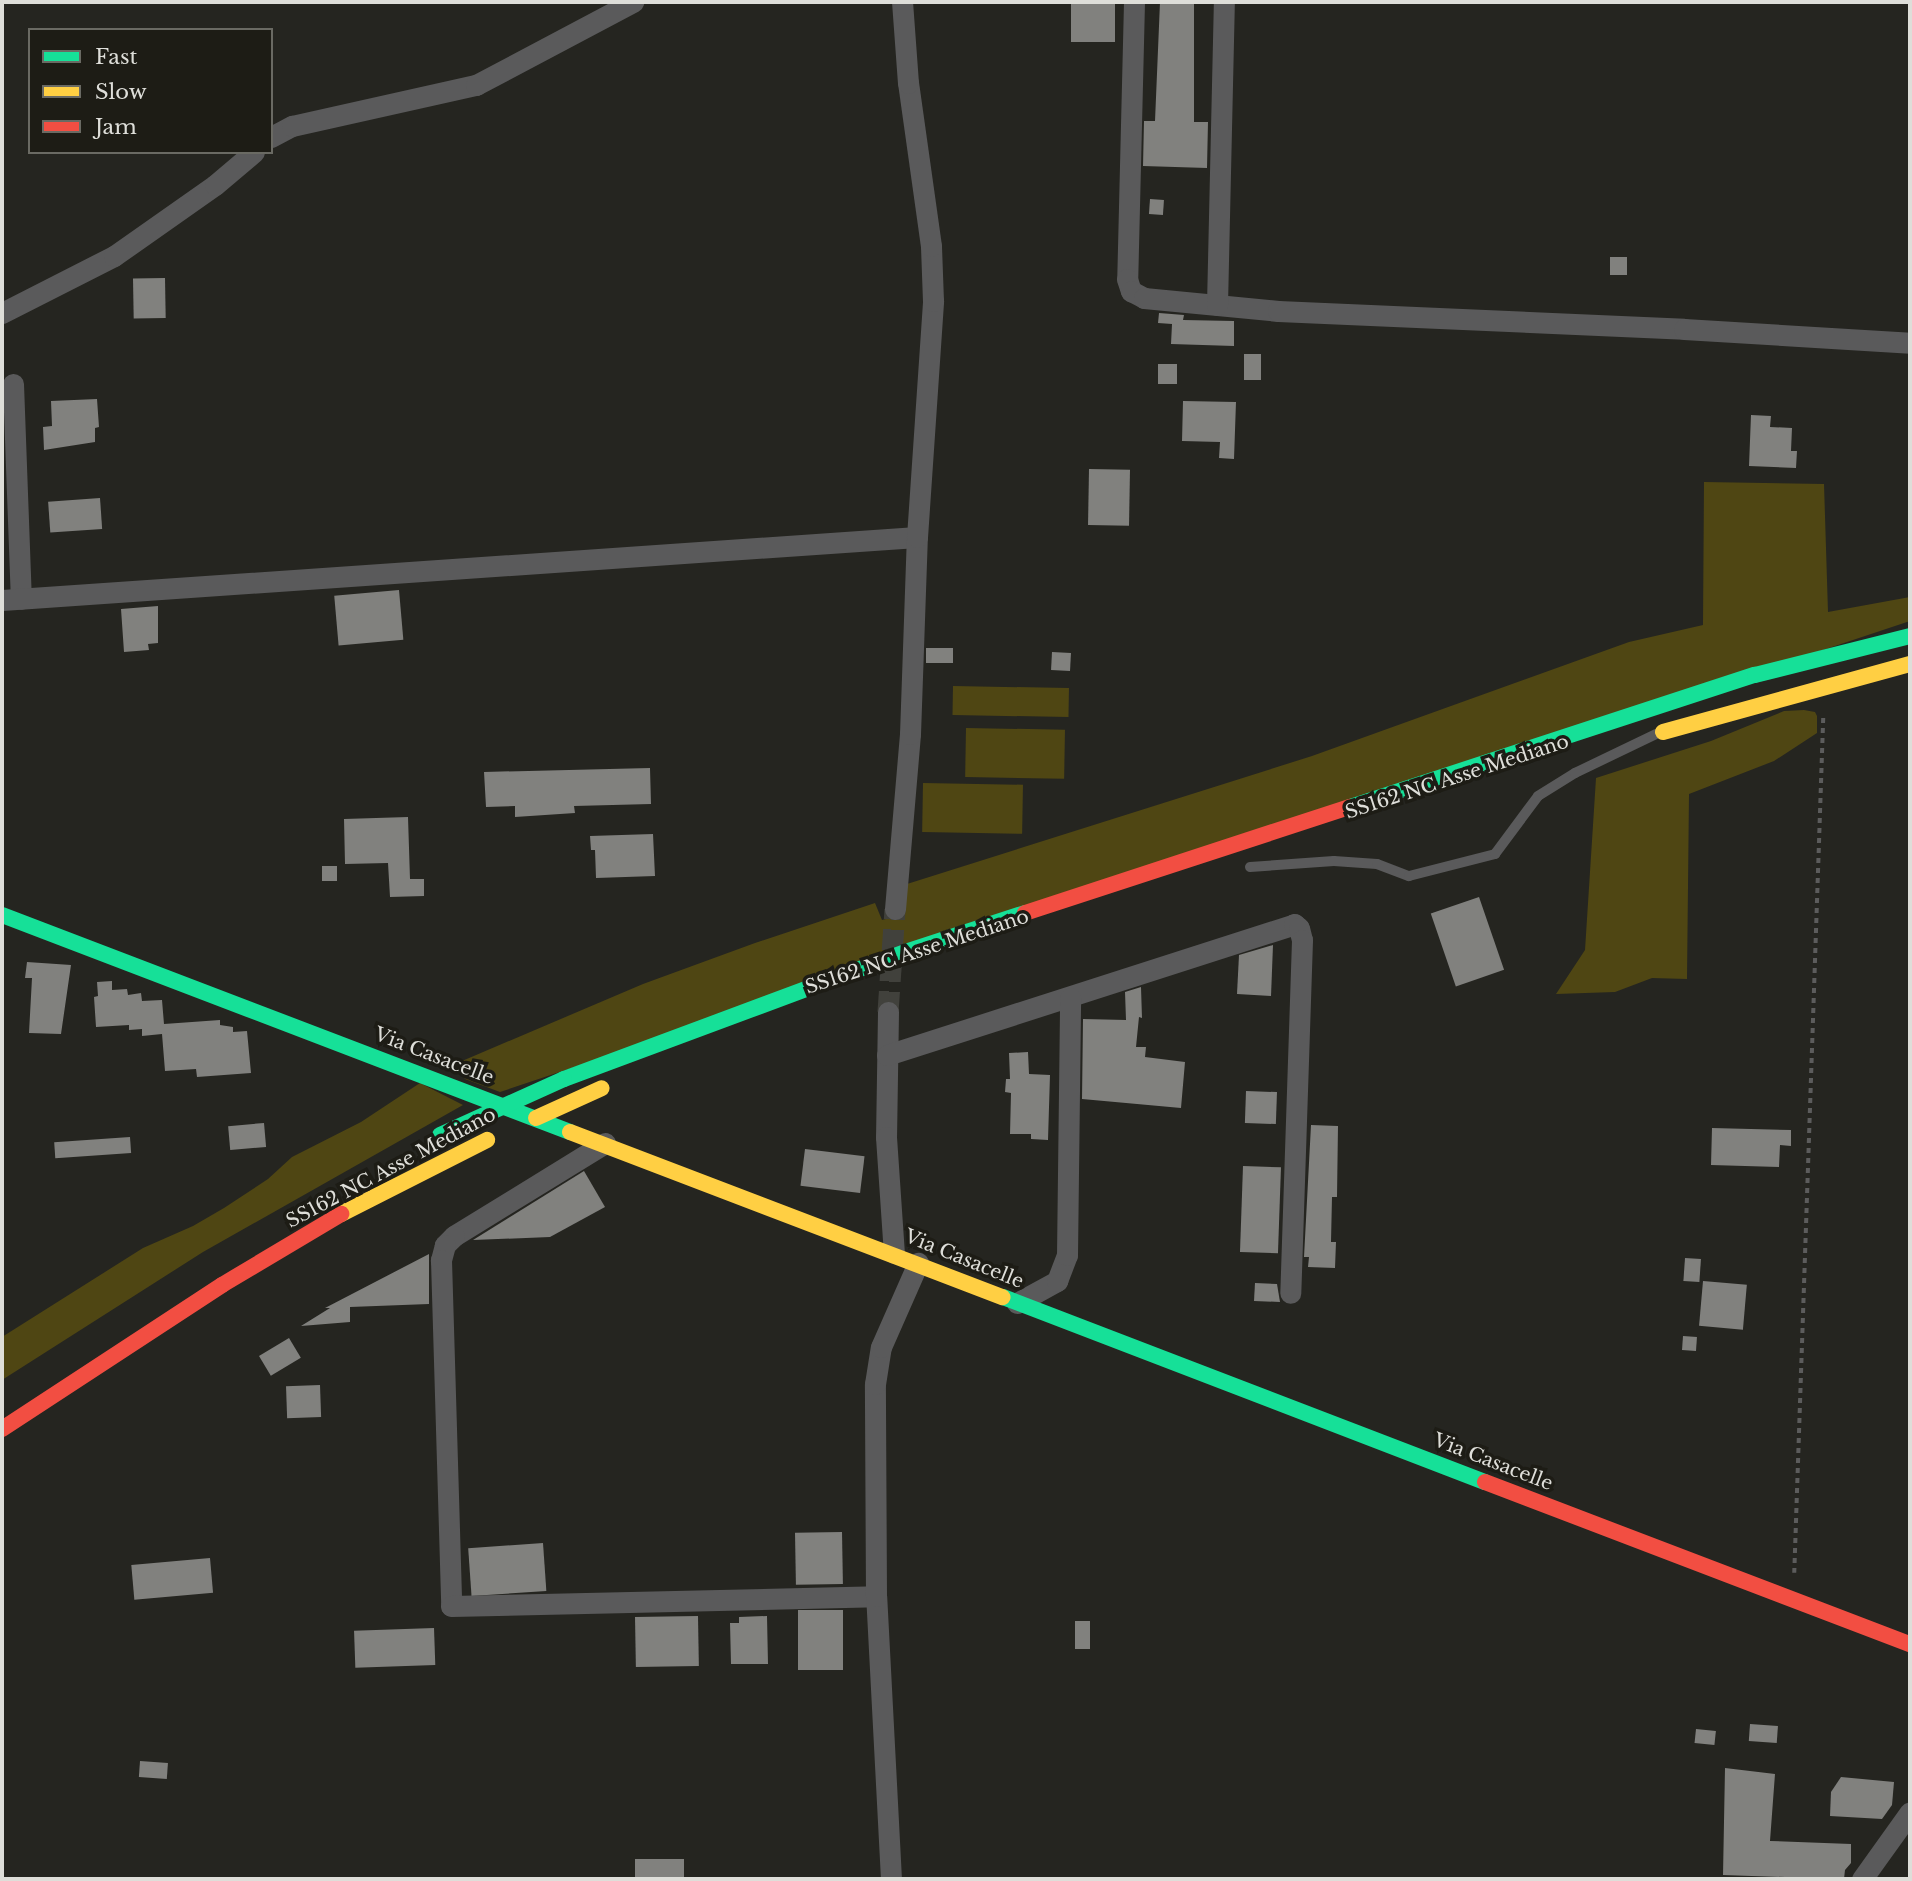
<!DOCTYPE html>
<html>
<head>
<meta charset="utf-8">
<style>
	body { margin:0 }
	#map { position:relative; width:1912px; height:1881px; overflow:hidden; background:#252520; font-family:"Libre Baskerville",serif }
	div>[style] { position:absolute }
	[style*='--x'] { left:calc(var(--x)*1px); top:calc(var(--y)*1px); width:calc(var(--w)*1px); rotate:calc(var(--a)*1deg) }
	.green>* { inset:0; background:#4f4613; transform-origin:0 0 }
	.building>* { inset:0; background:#81817e; transform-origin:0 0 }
	.street-tunnel>* { height:21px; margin-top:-10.5px; transform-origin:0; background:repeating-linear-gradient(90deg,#41413c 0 21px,transparent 0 31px) }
	.path>* { height:3.5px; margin-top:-1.75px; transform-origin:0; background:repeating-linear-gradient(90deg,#5c5c5c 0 5px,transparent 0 10px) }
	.lane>* { height:10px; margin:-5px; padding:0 5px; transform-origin:5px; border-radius:5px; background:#5a5a5b }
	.street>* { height:21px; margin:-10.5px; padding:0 10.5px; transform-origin:10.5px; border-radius:10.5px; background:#5a5a5b }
	.fast>* { height:16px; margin:-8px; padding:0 8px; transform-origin:8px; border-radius:8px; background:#16e098 }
	.slow>* { height:16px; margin:-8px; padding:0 8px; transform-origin:8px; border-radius:8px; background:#ffcf43 }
	.jam>* { height:16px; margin:-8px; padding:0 8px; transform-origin:8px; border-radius:8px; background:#f24e42 }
	.fast-bridge>* { height:16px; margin:-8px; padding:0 8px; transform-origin:8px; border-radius:8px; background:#16e098 }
	.slow-bridge>* { height:16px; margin:-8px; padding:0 8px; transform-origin:8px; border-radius:8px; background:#ffcf43 }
	span { translate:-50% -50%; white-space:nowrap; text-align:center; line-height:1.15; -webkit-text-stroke:7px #1d1c15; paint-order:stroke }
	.street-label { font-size:19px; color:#deded9 }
	.frame { position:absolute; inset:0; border:4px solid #deded9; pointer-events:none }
	.legend { position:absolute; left:28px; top:28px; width:245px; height:126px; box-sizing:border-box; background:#1d1c15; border:2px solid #6a6a63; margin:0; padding:9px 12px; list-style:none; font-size:21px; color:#deded9 }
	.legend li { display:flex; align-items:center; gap:14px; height:35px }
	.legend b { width:35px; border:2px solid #6a6a63 }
</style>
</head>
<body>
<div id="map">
	<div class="green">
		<i style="clip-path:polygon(1704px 482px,1824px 484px,1828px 612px,1910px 597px,1910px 621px,500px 1092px,465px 1079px,455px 1064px,643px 984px,755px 943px,875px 903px,882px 920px,905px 914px,907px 884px,1312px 756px,1629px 642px,1703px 625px)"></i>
		<i style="left:953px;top:686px;width:116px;height:29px;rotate:1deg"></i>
		<i style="clip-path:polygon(1804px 710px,1815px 712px,1817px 716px,1817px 733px,1774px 761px,1689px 794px,1687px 979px,1652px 978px,1615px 992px,1556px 994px,1585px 950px,1596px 778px,1711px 741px,1784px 711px)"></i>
		<i style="left:966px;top:728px;width:99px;height:49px;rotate:1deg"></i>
		<i style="left:923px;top:783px;width:100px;height:49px;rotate:1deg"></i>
		<i style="clip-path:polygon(420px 1083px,463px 1105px,203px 1252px,2px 1380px,2px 1337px,143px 1248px,193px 1226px,224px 1208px,268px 1179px,292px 1157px,361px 1122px)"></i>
	</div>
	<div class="building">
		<i style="left:1071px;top:2px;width:44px;height:40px"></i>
		<i style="clip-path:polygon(1160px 2px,1194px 2px,1194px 122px,1208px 122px,1207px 168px,1143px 166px,1144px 121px,1155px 121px)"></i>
		<i style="left:1150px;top:199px;width:14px;height:15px;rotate:4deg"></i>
		<i style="left:1610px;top:257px;width:17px;height:18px"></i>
		<i style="left:165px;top:278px;width:40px;height:32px;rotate:89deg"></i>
		<i style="clip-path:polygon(1159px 313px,1184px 315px,1183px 320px,1234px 321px,1234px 346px,1171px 344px,1172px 324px,1158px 323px)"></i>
		<i style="left:1244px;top:354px;width:17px;height:26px"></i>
		<i style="left:1158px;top:364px;width:19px;height:20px"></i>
		<i style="clip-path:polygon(97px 399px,99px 427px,95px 428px,95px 442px,44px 450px,43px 427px,52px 426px,51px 401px)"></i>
		<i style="clip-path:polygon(1183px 401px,1236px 402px,1234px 459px,1219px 458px,1220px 442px,1182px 441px)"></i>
		<i style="clip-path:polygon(1751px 415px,1771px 416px,1770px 427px,1792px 428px,1791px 451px,1797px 451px,1796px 468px,1749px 466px)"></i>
		<i style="left:1089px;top:469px;width:41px;height:56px;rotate:1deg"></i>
		<i style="left:100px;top:498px;width:31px;height:52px;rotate:86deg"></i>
		<i style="left:399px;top:590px;width:50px;height:65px;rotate:85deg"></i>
		<i style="clip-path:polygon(158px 606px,158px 643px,148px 644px,149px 650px,124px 652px,121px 609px)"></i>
		<i style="left:926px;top:648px;width:27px;height:15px"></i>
		<i style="left:1052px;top:652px;width:19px;height:18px;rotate:3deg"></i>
		<i style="clip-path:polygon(650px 768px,651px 804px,574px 806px,575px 813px,515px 817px,515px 806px,486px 807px,484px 772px)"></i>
		<i style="clip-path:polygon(408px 817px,410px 879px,424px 879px,424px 896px,390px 897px,388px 863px,345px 864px,344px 819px)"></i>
		<i style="clip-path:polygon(653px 834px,655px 876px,596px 878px,595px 850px,591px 850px,590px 836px)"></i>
		<i style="left:322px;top:866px;width:15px;height:15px"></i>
		<i style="left:1479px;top:897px;width:77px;height:51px;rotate:71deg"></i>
		<i style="clip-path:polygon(1273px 945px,1271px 996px,1237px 994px,1239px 955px)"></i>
		<i style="clip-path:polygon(27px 962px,71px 965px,61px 1034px,29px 1033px,32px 978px,25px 978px)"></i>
		<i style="clip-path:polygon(112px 981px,112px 990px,127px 989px,128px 995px,141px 993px,142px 1001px,162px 1000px,164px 1024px,220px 1020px,220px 1025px,233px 1027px,233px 1032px,247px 1031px,251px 1073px,197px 1077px,196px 1069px,165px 1071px,162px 1034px,142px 1036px,142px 1029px,129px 1030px,129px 1025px,96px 1027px,94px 997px,98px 996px,97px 982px)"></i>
		<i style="clip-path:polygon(1141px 987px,1142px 1018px,1139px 1017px,1136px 1047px,1146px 1047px,1145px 1057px,1185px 1062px,1181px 1108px,1082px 1099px,1083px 1019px,1126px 1020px,1125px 992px)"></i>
		<i style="clip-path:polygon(1028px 1052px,1029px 1074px,1050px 1075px,1048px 1140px,1031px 1139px,1031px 1134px,1010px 1134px,1011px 1093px,1005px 1092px,1006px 1079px,1010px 1079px,1009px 1053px)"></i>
		<i style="left:1246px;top:1091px;width:31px;height:32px;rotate:2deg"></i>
		<i style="left:264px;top:1123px;width:24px;height:36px;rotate:85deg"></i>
		<i style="clip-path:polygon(1311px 1125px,1338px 1126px,1337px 1197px,1332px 1197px,1331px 1242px,1336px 1242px,1335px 1268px,1308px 1267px,1309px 1257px,1304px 1257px)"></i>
		<i style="clip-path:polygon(1712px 1128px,1791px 1130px,1791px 1146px,1780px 1145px,1779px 1167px,1711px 1165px)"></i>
		<i style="left:130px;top:1137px;width:16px;height:76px;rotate:86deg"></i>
		<i style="left:805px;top:1149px;width:60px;height:37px;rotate:7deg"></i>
		<i style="left:1243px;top:1166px;width:38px;height:86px;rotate:2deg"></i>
		<i style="clip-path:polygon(584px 1171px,605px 1207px,550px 1237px,473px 1240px)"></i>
		<i style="clip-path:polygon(429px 1254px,429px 1304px,350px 1307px,350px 1322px,301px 1326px,330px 1308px,325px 1308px)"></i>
		<i style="left:1685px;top:1258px;width:16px;height:23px;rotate:4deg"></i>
		<i style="left:1703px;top:1281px;width:44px;height:45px;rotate:5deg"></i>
		<i style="clip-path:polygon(1255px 1283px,1277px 1284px,1280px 1302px,1254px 1301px)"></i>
		<i style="left:1683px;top:1336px;width:14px;height:14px;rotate:4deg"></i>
		<i style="left:289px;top:1338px;width:23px;height:35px;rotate:59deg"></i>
		<i style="left:320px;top:1385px;width:32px;height:34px;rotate:88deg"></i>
		<i style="left:842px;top:1532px;width:52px;height:47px;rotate:89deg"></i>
		<i style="left:543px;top:1543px;width:48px;height:75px;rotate:86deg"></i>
		<i style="left:210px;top:1558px;width:35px;height:79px;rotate:85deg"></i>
		<i style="left:843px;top:1610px;width:60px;height:45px;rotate:90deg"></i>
		<i style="left:698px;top:1616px;width:50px;height:63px;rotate:89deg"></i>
		<i style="clip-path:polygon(767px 1616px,768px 1664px,731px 1664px,730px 1623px,739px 1623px,739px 1617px)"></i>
		<i style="left:1075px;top:1621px;width:15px;height:28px"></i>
		<i style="left:434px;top:1628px;width:37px;height:80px;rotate:88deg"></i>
		<i style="left:1750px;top:1724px;width:28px;height:17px;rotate:4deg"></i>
		<i style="left:1696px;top:1729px;width:20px;height:14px;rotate:6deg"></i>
		<i style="left:140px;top:1761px;width:28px;height:16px;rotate:4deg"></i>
		<i style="clip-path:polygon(1725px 1768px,1775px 1774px,1770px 1841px,1851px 1844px,1851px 1863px,1845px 1870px,1844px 1879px,1723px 1875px)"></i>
		<i style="clip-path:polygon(1841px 1777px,1894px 1782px,1892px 1805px,1882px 1819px,1830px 1816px,1831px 1792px)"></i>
		<i style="left:635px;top:1859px;width:49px;height:20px"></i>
	</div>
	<div class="street-tunnel">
		<i style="--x:888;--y:1012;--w:103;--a:-86.1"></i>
	</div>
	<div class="path">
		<i style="--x:1794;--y:1573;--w:857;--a:-88.06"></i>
	</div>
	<div class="lane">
		<i style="--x:1250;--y:867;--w:84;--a:-4.1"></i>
		<i style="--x:1334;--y:861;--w:43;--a:4"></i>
		<i style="--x:1377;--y:864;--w:34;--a:21"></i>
		<i style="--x:1409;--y:876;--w:89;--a:-14.3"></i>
		<i style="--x:1495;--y:854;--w:72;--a:-53.4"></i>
		<i style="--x:1538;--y:796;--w:44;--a:-31.9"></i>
		<i style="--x:1575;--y:773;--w:90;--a:-25.7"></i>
	</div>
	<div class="street">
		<i style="--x:1134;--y:2;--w:277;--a:91.4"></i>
		<i style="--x:1127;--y:279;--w:13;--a:72"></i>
		<i style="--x:1131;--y:291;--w:15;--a:28"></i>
		<i style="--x:1144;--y:298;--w:135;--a:5.5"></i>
		<i style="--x:1278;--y:311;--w:406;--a:2.5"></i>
		<i style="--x:1684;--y:329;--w:226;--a:3.5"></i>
		<i style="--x:271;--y:137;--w:24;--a:-28"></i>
		<i style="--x:292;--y:126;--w:189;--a:-12.6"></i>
		<i style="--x:476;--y:85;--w:178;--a:-27.9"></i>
		<i style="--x:1217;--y:305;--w:303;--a:-88.7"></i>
		<i style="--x:2;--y:313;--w:126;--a:-27"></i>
		<i style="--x:114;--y:256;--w:123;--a:-35.1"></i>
		<i style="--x:215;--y:185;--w:51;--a:-40.2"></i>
		<i style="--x:13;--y:384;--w:215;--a:87.9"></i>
		<i style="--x:2;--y:600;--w:917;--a:-3.94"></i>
		<i style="--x:895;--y:909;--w:176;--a:-85.1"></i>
		<i style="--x:910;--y:734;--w:197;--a:-88"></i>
		<i style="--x:917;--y:537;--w:237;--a:-86.1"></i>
		<i style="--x:933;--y:301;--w:55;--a:-92.1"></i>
		<i style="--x:931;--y:246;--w:165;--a:-98"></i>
		<i style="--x:908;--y:83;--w:81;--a:-94.2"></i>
		<i style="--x:888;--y:1012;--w:125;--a:90.9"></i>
		<i style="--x:886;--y:1137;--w:116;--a:86.1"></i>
		<i style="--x:887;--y:1055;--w:428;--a:-17.8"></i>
		<i style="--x:1294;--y:924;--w:6;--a:39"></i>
		<i style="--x:1299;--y:928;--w:12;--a:76"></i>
		<i style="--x:1302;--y:940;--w:353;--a:91.9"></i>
		<i style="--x:605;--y:1143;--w:177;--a:148.4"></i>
		<i style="--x:454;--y:1236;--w:13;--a:135"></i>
		<i style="--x:445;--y:1245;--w:16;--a:105"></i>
		<i style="--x:441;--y:1260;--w:346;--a:88.3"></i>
		<i style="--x:451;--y:1606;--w:425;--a:-1.3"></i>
		<i style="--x:1017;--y:1303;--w:46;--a:-28.8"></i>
		<i style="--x:1057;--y:1281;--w:28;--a:-69"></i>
		<i style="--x:1067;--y:1255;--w:257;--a:-89.3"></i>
		<i style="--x:891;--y:1879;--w:283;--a:-93"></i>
		<i style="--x:876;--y:1596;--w:212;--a:-90.3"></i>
		<i style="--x:875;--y:1384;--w:37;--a:-81"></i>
		<i style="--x:881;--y:1347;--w:92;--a:-66.2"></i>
		<i style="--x:1862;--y:1879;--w:82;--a:-54.4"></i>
	</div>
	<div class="fast">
		<i style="--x:1350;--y:807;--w:426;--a:-18.1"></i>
		<i style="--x:1755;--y:675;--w:160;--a:-14.1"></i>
		<i style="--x:2;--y:915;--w:608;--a:20.91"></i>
		<i style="--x:564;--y:1079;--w:367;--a:-20.4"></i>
		<i style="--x:908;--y:951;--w:123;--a:-18"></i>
		<i style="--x:1003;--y:1297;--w:516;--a:21"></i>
	</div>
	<div class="slow">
		<i style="--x:1663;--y:732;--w:256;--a:-15.4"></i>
		<i style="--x:570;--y:1132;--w:463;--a:20.9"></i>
		<i style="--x:341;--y:1214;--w:164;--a:-26.9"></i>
	</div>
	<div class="jam">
		<i style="--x:1025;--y:913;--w:342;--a:-18.1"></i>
		<i style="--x:2;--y:1429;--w:263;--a:-33.2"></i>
		<i style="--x:222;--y:1285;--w:139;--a:-30.8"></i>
		<i style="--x:1485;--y:1482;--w:455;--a:20.9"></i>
	</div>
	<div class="fast-bridge">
		<i style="--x:440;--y:1135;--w:136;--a:-24.3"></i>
	</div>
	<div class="slow-bridge">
		<i style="--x:536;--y:1118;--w:72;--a:-24.4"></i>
	</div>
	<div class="street-label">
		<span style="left:1457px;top:777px;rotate:-18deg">SS162 NC Asse Mediano</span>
		<span style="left:917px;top:952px;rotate:-18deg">SS162 NC Asse Mediano</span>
		<span style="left:434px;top:1056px;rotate:21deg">Via Casacelle</span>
		<span style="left:391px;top:1168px;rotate:-28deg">SS162 NC Asse Mediano</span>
		<span style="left:964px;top:1259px;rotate:22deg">Via Casacelle</span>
		<span style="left:1493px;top:1462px;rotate:21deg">Via Casacelle</span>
	</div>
	<div class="frame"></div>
	<ul class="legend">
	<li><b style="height:9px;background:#16e098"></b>Fast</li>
	<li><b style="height:9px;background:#ffcf43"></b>Slow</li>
	<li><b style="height:9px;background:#f24e42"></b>Jam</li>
	</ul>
</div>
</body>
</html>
